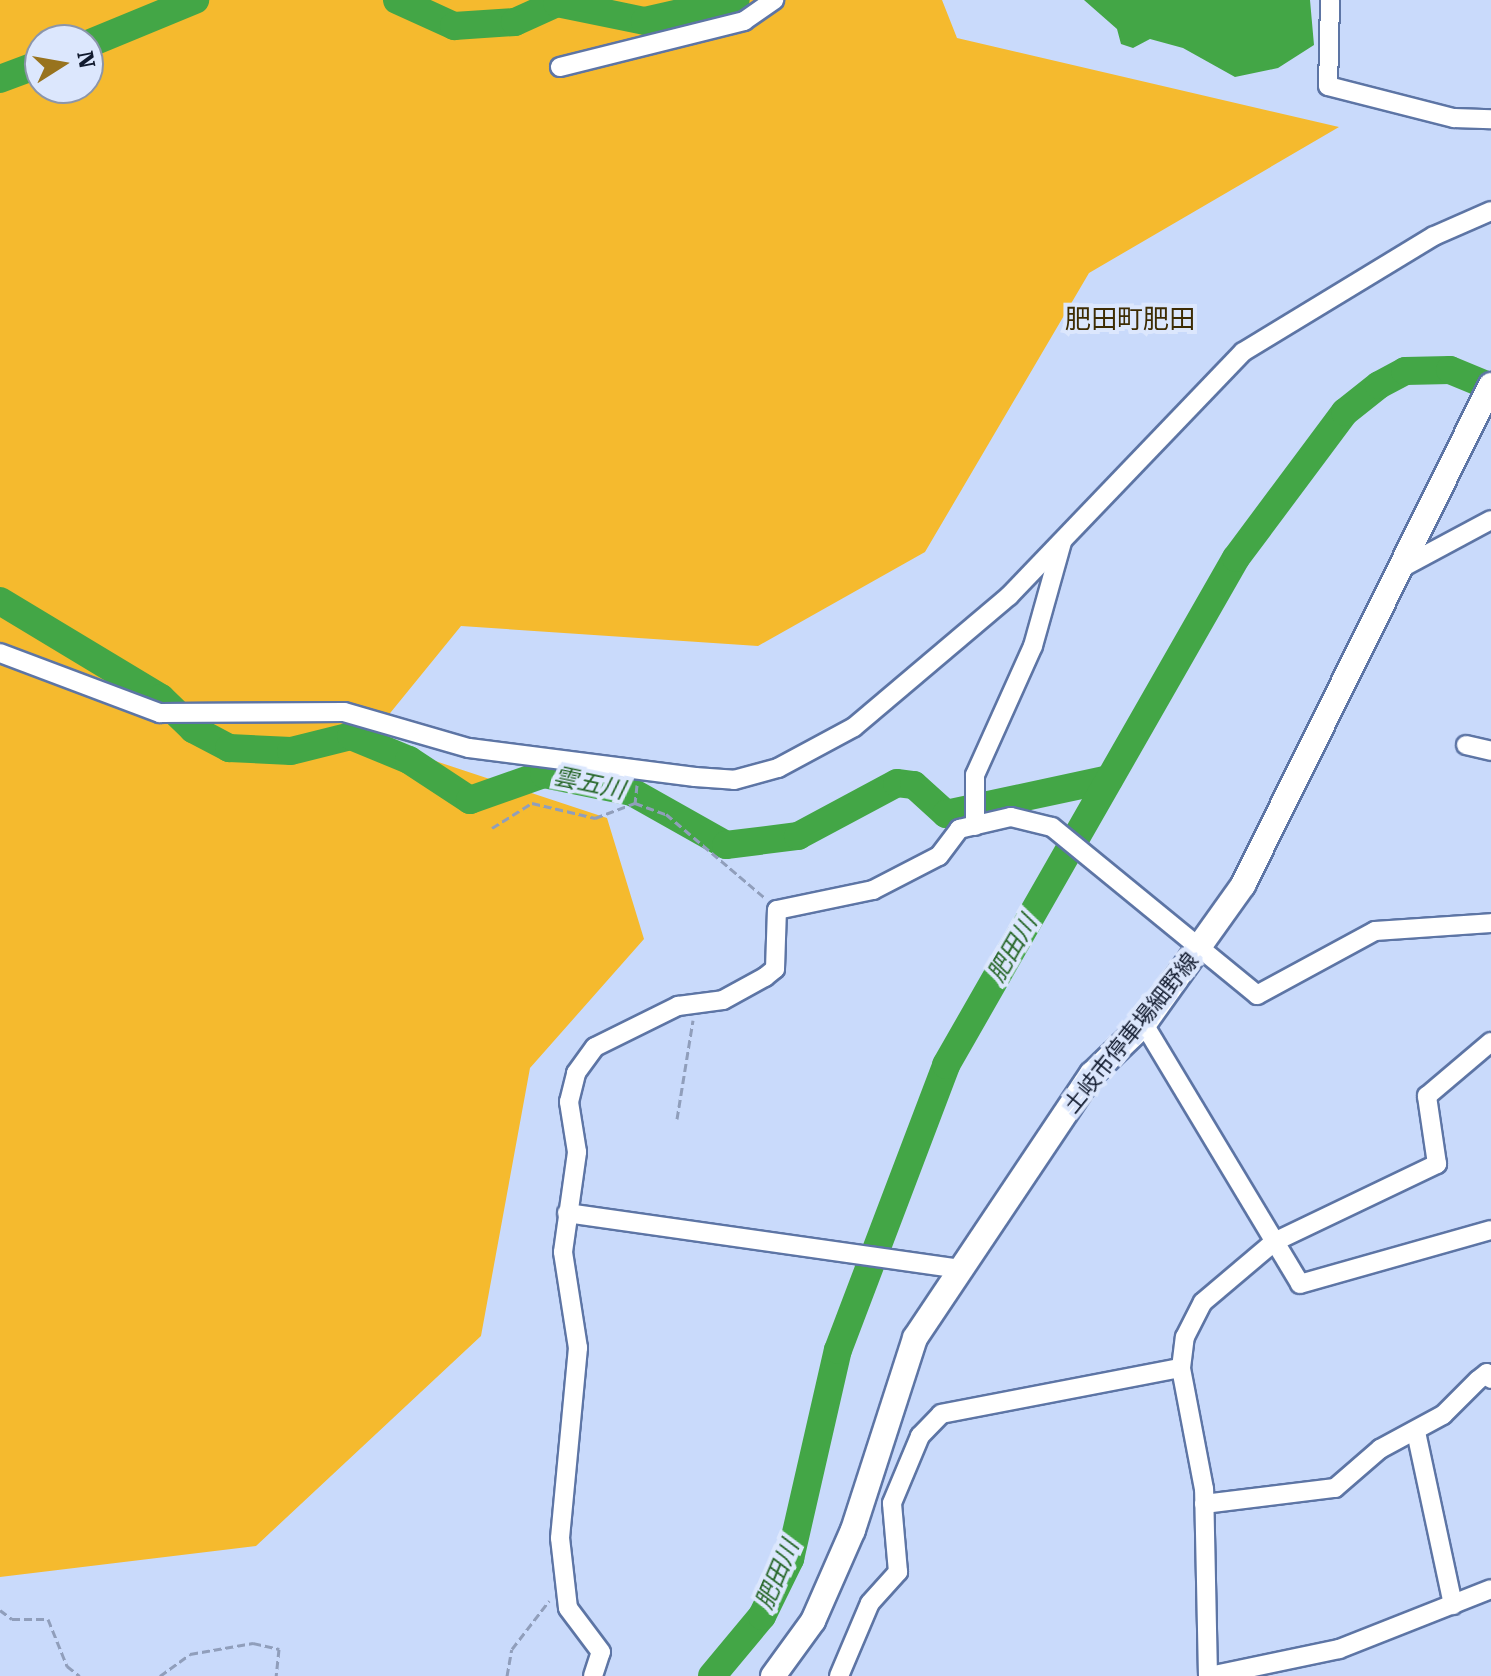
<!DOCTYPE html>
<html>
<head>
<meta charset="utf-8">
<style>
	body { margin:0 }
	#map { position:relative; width:1491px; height:1676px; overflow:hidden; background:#c9dafb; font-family:"Roboto Serif","Noto Sans JP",serif }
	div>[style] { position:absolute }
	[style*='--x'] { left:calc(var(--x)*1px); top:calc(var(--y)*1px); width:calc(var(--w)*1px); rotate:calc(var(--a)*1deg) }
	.green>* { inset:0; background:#f5ba2e }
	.water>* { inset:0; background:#43a646 }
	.river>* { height:28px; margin:-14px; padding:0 14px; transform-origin:14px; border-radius:14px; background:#43a646 }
	.path>* { height:3px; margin-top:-1.5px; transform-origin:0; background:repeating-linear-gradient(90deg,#909ebb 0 8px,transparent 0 12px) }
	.roads { filter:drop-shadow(2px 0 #5d75a5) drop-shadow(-2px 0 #5d75a5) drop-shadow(0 2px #5d75a5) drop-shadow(0 -2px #5d75a5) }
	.minor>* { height:18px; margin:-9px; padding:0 9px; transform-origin:9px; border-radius:9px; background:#fff }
	.major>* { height:24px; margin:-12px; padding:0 12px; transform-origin:12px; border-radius:12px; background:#fff }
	span { translate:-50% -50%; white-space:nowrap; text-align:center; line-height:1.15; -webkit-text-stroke:8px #dce7fd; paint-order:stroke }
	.street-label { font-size:22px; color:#111a2e }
	.water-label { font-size:24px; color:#266628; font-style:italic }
	.quarter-label { font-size:26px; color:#3d2c03 }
	.north { position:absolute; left:24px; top:24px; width:80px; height:80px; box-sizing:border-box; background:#dce7fd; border:2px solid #8b95aa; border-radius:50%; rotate:79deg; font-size:22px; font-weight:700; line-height:32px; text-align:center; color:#111a2e }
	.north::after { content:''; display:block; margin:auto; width:28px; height:36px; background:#98731e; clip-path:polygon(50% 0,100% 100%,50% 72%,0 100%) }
</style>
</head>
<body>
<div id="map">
	<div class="green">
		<i style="clip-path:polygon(evenodd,0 0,942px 0,957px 38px,1339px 127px,1089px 273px,925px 552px,758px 646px,461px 626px,369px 739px,607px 818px,644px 939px,530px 1068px,481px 1336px,256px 1546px,0 1577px,0 0,40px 40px,88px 40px,88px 88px,40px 88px,40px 40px)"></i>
	</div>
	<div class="water">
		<i style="clip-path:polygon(1084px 0,1310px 0,1314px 45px,1278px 68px,1235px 77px,1183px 48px,1150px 39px,1133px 48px,1121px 44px,1117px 29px)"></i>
	</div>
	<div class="river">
		<i style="--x:397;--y:0;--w:63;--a:24.5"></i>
		<i style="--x:454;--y:26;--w:61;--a:-3.8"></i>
		<i style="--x:515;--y:22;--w:46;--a:-24.3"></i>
		<i style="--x:557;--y:3;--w:90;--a:11.6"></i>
		<i style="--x:645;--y:21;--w:93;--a:-13"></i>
		<i style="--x:88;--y:44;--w:116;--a:-22.4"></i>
		<i style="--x:0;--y:79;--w:43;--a:-20.6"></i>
		<i style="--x:0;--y:601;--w:188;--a:31.1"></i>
		<i style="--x:161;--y:698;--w:45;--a:44.1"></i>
		<i style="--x:193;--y:729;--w:41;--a:27.8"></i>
		<i style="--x:229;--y:748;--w:62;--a:2.8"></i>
		<i style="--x:291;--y:751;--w:62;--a:-14"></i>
		<i style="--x:351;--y:736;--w:63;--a:22.5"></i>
		<i style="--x:409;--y:760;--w:73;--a:33.3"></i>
		<i style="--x:470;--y:800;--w:78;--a:-19.4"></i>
		<i style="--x:544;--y:774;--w:90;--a:11.6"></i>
		<i style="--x:632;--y:792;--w:108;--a:29.4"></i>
		<i style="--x:726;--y:845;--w:73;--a:-7.1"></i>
		<i style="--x:798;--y:836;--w:112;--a:-28.2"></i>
		<i style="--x:897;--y:783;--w:17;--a:7"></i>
		<i style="--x:914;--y:785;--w:43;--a:42.2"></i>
		<i style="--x:946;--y:814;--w:167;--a:-12.1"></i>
		<i style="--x:712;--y:1676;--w:78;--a:-50.2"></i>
		<i style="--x:762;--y:1616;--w:64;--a:-63.8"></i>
		<i style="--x:790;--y:1559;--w:214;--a:-77.1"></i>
		<i style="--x:838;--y:1350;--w:305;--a:-69.2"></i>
		<i style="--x:946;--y:1065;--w:584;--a:-60.23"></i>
		<i style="--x:1236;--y:558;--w:182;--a:-53.3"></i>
		<i style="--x:1345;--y:412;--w:43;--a:-38.5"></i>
		<i style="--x:1379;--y:385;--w:30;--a:-28"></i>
		<i style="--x:1405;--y:371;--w:45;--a:-1.3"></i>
		<i style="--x:1450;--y:370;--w:44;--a:22.5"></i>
	</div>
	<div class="path">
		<i style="--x:637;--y:785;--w:18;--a:96"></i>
		<i style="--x:635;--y:803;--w:33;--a:20"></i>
		<i style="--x:666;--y:814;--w:130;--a:40.3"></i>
		<i style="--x:492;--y:828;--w:47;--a:-32"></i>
		<i style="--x:532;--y:803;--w:65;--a:13.4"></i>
		<i style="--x:595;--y:818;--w:43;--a:-20.6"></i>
		<i style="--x:677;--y:1119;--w:100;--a:-80.8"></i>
		<i style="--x:0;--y:1610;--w:15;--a:37"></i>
		<i style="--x:12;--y:1619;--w:36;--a:0"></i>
		<i style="--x:48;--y:1619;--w:51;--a:68"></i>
		<i style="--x:67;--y:1666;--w:16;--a:38"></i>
		<i style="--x:160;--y:1676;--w:37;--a:-36"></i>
		<i style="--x:190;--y:1654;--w:64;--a:-9.9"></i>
		<i style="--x:253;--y:1643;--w:27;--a:13"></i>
		<i style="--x:279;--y:1649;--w:27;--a:96"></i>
		<i style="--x:507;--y:1676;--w:27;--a:-80"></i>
		<i style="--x:512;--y:1649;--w:61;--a:-52.4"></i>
	</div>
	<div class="roads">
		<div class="minor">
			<i style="--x:1330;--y:0;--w:86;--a:91.3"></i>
			<i style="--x:1328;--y:86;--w:130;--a:14.3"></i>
			<i style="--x:1454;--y:118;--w:37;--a:2"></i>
			<i style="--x:560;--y:67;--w:190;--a:-14"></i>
			<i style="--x:744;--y:21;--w:37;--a:-35"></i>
			<i style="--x:1407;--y:565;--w:95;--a:-28.2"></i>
			<i style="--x:0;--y:653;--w:171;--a:20.6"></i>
			<i style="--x:160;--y:713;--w:184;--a:-0.3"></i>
			<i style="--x:344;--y:712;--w:130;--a:16.1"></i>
			<i style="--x:469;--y:748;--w:228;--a:7.3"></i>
			<i style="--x:695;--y:777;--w:39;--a:4"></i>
			<i style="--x:734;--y:780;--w:46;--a:-15.3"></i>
			<i style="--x:778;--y:768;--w:86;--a:-28.3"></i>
			<i style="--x:854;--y:727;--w:203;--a:-40.2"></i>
			<i style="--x:1009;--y:596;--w:338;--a:-46.2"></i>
			<i style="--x:1243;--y:352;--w:223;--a:-31.3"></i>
			<i style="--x:1434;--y:236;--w:62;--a:-23.7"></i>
			<i style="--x:1466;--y:745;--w:26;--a:13"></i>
			<i style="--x:975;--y:826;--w:51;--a:-90"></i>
			<i style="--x:975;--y:775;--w:141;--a:-65.8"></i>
			<i style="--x:1033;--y:646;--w:108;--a:-74.4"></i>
			<i style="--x:1144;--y:1024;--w:303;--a:59"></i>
			<i style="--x:1300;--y:1284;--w:198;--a:-15.8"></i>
			<i style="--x:567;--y:1213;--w:399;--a:8.1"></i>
			<i style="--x:1416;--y:1432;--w:177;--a:77.9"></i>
			<i style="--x:1204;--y:1504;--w:132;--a:-7"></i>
			<i style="--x:1335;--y:1488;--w:60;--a:-40.9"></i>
			<i style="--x:1380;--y:1449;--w:72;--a:-28.4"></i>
			<i style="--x:1443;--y:1415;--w:49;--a:-45"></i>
			<i style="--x:1478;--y:1380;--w:11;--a:-38"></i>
			<i style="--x:1487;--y:1373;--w:7;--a:56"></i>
			<i style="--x:593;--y:1676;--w:25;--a:-72"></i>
			<i style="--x:601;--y:1652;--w:55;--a:-126.9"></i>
			<i style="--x:568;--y:1608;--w:70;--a:-96.5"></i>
			<i style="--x:560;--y:1538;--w:191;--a:-84.6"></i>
			<i style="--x:578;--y:1348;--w:97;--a:-98.9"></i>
			<i style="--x:563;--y:1252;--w:101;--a:-82"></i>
			<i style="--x:577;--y:1152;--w:51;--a:-99.1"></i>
			<i style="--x:569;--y:1102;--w:30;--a:-76"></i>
			<i style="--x:576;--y:1073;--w:32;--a:-54"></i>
			<i style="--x:595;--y:1047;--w:93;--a:-26.3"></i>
			<i style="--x:678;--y:1006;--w:45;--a:-7.6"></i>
			<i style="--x:723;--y:1000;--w:48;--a:-28.7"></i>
			<i style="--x:765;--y:977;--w:13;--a:-39"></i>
			<i style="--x:775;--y:969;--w:59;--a:-88.1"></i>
			<i style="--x:777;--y:910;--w:98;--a:-11.8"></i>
			<i style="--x:873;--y:890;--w:74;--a:-27.3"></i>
			<i style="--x:939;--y:856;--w:34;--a:-53"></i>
			<i style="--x:959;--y:829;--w:53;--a:-13"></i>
			<i style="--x:1011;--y:817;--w:42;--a:13.7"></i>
			<i style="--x:1052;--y:827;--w:265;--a:39.3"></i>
			<i style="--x:1257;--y:995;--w:134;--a:-28.5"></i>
			<i style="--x:1375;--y:931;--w:116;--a:-3.9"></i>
			<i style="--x:839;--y:1676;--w:79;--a:-67"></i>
			<i style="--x:870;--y:1603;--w:42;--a:-47.9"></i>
			<i style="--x:898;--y:1572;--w:69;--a:-95"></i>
			<i style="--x:892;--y:1503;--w:73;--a:-67.3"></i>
			<i style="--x:920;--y:1436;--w:30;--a:-46"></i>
			<i style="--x:941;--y:1414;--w:244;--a:-10.9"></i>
			<i style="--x:1208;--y:1676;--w:187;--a:-91.2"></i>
			<i style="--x:1204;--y:1489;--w:123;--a:-100.8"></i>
			<i style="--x:1181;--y:1368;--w:31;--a:-83"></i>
			<i style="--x:1185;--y:1337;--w:39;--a:-63"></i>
			<i style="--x:1203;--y:1302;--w:93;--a:-40.2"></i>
			<i style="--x:1274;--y:1242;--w:181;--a:-25.6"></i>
			<i style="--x:1437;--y:1164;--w:69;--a:-98.4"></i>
			<i style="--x:1427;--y:1096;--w:84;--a:-40.2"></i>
			<i style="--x:1210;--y:1676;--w:132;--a:-11.8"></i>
			<i style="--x:1339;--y:1649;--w:163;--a:-21.5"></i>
		</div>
		<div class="major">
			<i style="--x:773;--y:1676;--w:68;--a:-54"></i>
			<i style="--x:813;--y:1621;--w:99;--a:-66.3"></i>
			<i style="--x:853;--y:1530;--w:202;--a:-72.1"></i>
			<i style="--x:915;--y:1338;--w:318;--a:-56.2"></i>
			<i style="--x:1092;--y:1074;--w:72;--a:-43.9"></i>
			<i style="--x:1144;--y:1024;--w:171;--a:-54.5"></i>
			<i style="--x:1243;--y:885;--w:558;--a:-63.62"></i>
		</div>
	</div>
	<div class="street-label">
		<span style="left:1131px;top:1033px;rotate:-51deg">土岐市停車場細野線</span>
	</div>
	<div class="water-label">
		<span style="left:589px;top:784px;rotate:12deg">雲五川</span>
		<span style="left:1013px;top:949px;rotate:-60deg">肥田川</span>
		<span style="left:778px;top:1575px;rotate:-67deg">肥田川</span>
	</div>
	<div class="quarter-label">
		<span style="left:1130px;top:320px">肥田町肥田</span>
	</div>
	<div class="north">N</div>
</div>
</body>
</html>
